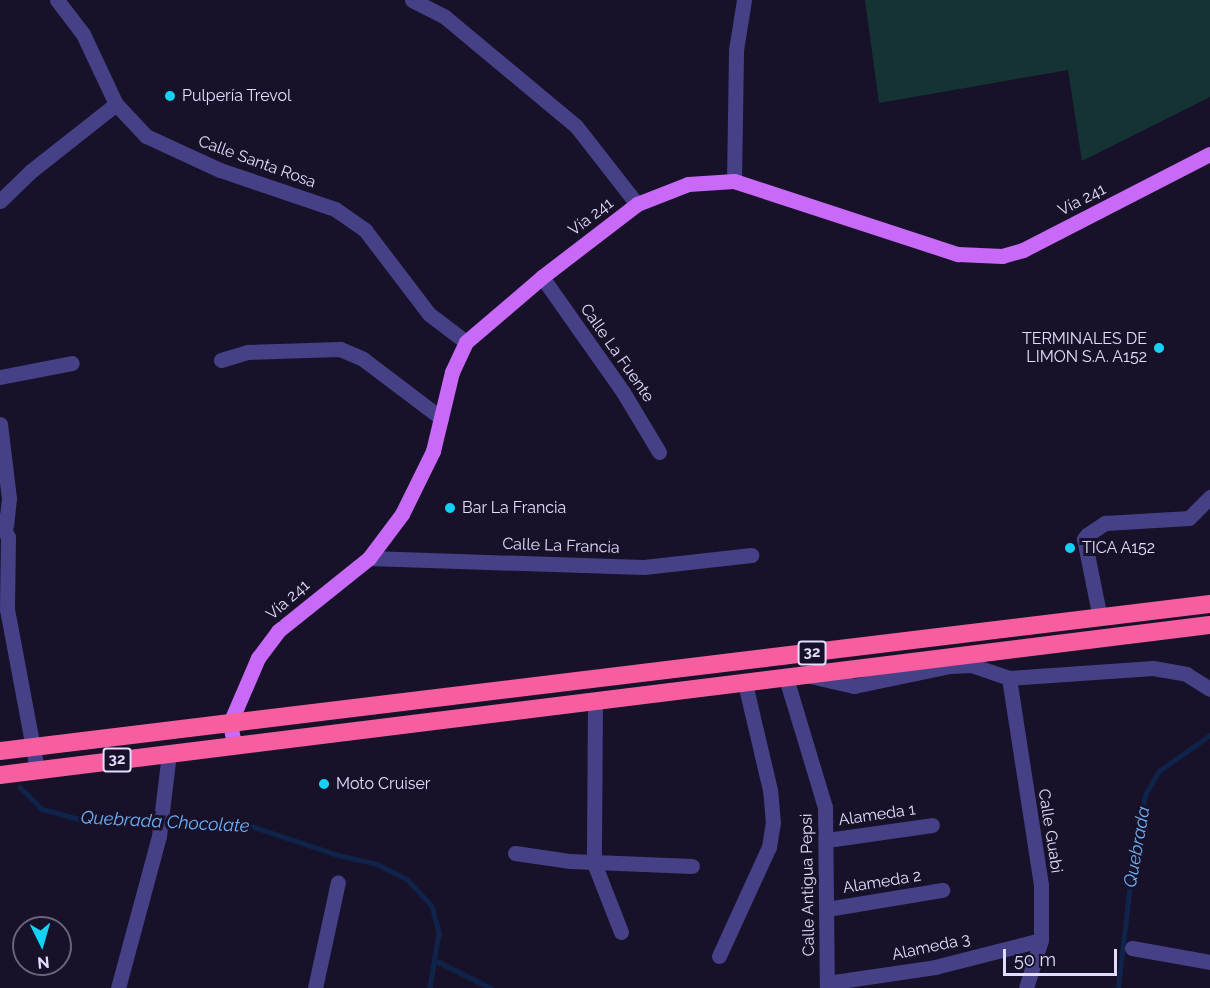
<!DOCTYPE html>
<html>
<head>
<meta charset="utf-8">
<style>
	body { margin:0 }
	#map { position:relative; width:1210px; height:988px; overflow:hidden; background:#171229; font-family:Raleway,sans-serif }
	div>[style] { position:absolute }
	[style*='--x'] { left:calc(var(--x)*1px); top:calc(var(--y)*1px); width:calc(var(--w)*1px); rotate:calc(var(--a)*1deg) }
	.green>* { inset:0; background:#153333 }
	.stream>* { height:4.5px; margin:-2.25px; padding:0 2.25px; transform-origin:2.25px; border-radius:2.25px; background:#10234b }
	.minor>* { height:15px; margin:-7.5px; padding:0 7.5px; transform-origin:7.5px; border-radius:7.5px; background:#464086 }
	.major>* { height:15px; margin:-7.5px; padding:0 7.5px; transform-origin:7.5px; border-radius:7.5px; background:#c969f7 }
	.highway>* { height:18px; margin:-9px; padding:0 9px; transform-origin:9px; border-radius:9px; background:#f75ea0 }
	.dots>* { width:16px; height:16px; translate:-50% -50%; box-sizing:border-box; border:3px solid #171229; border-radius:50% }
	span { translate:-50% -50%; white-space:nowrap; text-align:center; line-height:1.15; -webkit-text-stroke:6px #171229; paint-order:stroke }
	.shield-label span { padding:2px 4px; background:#171229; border:2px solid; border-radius:4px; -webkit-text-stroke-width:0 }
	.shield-label { font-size:15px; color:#e2dcfd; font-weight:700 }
	.poi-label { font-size:16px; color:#e2dcfd }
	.left { translate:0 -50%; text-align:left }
	.right { translate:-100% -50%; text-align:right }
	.street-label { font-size:16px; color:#e2dcfd }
	.water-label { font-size:18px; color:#70b2f8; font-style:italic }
	.north { position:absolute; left:12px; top:916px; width:60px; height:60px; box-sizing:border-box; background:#171229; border:2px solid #68637e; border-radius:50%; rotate:175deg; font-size:16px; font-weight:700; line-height:24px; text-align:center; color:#e2dcfd }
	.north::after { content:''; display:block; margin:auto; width:21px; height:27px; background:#13d1f3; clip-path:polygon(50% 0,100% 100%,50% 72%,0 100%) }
	.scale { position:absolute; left:1003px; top:949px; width:114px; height:27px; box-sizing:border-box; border:3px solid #e2dcfd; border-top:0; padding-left:8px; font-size:18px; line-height:21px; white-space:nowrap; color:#e2dcfd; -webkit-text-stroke:4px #171229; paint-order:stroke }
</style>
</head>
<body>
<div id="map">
	<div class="green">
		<i style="clip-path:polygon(865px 0,1210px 0,1210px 97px,1082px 161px,1068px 70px,879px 103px)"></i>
	</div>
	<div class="stream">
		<i style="--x:20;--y:787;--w:31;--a:45"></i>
		<i style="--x:42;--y:809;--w:42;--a:15"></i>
		<i style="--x:83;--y:820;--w:49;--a:-3.5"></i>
		<i style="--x:132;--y:817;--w:53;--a:10.9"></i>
		<i style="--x:184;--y:827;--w:64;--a:-1.8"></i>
		<i style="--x:248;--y:825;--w:95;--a:18.4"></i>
		<i style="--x:338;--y:855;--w:40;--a:13"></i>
		<i style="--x:377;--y:864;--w:35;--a:27"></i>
		<i style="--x:408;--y:880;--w:35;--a:47"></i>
		<i style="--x:432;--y:906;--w:28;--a:75"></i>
		<i style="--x:439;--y:933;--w:56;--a:99.3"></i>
		<i style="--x:437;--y:961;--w:60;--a:26.6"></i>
		<i style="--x:1118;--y:988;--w:113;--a:-83.4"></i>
		<i style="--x:1131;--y:876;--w:82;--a:-80.2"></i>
		<i style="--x:1145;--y:795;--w:28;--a:-60"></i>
		<i style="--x:1159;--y:771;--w:62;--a:-35.2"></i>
	</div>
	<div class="minor">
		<i style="--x:57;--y:0;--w:43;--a:52.6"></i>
		<i style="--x:83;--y:34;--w:77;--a:64.8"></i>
		<i style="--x:116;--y:104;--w:44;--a:46.8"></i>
		<i style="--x:146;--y:136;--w:81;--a:24.7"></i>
		<i style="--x:220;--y:170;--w:121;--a:18.7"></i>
		<i style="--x:335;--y:209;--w:37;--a:35"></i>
		<i style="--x:365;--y:230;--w:106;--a:52.7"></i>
		<i style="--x:429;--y:314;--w:46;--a:37.1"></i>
		<i style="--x:412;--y:0;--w:37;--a:27"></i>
		<i style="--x:445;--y:17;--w:170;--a:39.8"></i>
		<i style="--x:576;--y:126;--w:99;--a:52"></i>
		<i style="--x:734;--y:181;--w:131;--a:-89.1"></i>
		<i style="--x:736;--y:50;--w:51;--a:-80.9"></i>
		<i style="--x:0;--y:201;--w:43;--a:-44.1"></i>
		<i style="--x:31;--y:171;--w:108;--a:-38.2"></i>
		<i style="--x:542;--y:277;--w:141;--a:54.8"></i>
		<i style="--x:623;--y:392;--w:70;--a:59"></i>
		<i style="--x:221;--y:360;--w:28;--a:-17"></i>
		<i style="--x:248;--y:352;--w:92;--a:-1.9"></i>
		<i style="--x:340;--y:349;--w:25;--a:23"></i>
		<i style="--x:363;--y:359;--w:98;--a:37.1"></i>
		<i style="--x:0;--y:377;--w:73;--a:-11"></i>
		<i style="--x:0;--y:424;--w:75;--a:83.1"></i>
		<i style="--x:9;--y:498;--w:27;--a:96"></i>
		<i style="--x:0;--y:520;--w:19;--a:65"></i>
		<i style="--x:8;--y:537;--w:72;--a:90.8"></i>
		<i style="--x:7;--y:609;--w:163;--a:79.4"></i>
		<i style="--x:369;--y:558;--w:275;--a:1.9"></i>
		<i style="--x:644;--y:567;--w:108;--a:-6.4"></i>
		<i style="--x:1100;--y:618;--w:81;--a:-101.4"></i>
		<i style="--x:1084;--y:539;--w:5;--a:-53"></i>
		<i style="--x:1087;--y:535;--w:22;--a:-34"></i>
		<i style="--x:1105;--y:523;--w:84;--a:-3.4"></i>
		<i style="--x:1189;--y:518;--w:30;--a:-45"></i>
		<i style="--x:810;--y:676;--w:45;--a:12.8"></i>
		<i style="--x:854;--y:686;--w:98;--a:-11.8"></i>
		<i style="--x:950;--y:666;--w:21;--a:-3"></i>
		<i style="--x:971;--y:665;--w:40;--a:18.9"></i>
		<i style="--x:1009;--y:678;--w:144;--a:-4"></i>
		<i style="--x:1153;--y:668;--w:34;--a:10"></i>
		<i style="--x:1186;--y:674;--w:28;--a:32"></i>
		<i style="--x:786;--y:678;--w:135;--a:73.2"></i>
		<i style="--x:825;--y:807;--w:181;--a:89.4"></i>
		<i style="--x:1009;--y:678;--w:209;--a:81.2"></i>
		<i style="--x:1041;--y:885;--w:55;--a:90"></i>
		<i style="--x:1041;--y:940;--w:50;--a:107.4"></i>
		<i style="--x:595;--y:702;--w:161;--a:90.4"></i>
		<i style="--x:594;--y:863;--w:74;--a:68.6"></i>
		<i style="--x:827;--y:840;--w:106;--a:-8.1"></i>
		<i style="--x:515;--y:853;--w:56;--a:8.3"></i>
		<i style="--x:570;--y:861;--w:122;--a:2.3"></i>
		<i style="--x:827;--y:909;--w:117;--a:-9.4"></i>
		<i style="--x:1132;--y:948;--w:79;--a:10.2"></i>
		<i style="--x:719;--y:956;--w:120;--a:-65.4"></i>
		<i style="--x:769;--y:847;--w:24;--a:-81"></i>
		<i style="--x:773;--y:823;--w:33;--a:-95"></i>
		<i style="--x:770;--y:790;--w:110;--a:-103.2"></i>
		<i style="--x:827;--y:983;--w:109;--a:-8.4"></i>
		<i style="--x:935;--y:967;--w:109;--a:-14.3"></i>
		<i style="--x:118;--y:988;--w:157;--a:-74.9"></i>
		<i style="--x:159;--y:836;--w:84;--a:-83.1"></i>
		<i style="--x:315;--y:988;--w:108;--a:-77.8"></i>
	</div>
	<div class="major">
		<i style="--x:234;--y:744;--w:21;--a:-101"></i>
		<i style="--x:230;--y:723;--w:71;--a:-66.7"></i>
		<i style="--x:258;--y:658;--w:34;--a:-53"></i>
		<i style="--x:278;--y:631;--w:117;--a:-38.7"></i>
		<i style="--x:369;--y:558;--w:55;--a:-53.1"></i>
		<i style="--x:402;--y:514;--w:70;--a:-63.8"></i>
		<i style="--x:433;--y:451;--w:81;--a:-76.5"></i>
		<i style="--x:452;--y:372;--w:33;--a:-65"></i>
		<i style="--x:466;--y:342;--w:100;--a:-40.5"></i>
		<i style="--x:542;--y:277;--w:120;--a:-37.5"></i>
		<i style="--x:637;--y:204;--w:55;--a:-21.4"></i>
		<i style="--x:688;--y:184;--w:46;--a:-3.7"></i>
		<i style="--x:734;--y:181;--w:236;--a:18.1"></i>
		<i style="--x:958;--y:254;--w:44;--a:2.6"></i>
		<i style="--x:1002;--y:256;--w:22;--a:-16"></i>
		<i style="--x:1023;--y:250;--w:210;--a:-27.2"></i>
	</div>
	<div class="highway">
		<i style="--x:0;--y:751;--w:1219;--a:-6.93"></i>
		<i style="--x:0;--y:775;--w:1219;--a:-7.07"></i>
	</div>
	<div class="dots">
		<i style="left:170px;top:96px;background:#13d1f3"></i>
		<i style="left:1159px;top:348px;background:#13d1f3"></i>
		<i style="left:450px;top:508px;background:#13d1f3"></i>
		<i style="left:1070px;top:548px;background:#13d1f3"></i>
		<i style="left:324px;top:784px;background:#13d1f3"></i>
	</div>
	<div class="shield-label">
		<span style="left:812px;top:653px">32</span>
		<span style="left:117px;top:760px">32</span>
	</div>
	<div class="poi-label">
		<span class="left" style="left:182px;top:96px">Pulpería Trevol</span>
		<span class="right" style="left:1147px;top:348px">TERMINALES DE<br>LIMON S.A. A152</span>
		<span class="left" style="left:462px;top:508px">Bar La Francia</span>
		<span class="left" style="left:1082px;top:548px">TICA A152</span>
		<span class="left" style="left:336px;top:784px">Moto Cruiser</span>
	</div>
	<div class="street-label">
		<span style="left:257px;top:162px;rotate:20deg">Calle Santa Rosa</span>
		<span style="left:1082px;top:200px;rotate:-27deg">Vía 241</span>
		<span style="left:591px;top:217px;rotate:-37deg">Vía 241</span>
		<span style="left:617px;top:353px;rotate:55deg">Calle La Fuente</span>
		<span style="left:561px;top:546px;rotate:2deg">Calle La Francia</span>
		<span style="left:288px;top:600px;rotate:-41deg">Vía 241</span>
		<span style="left:877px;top:815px;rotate:-8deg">Alameda 1</span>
		<span style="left:1050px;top:831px;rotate:81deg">Calle Guabi</span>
		<span style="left:882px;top:882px;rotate:-9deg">Alameda 2</span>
		<span style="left:808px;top:885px;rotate:-91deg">Calle Antigua Pepsi</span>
		<span style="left:931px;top:947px;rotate:-12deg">Alameda 3</span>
	</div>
	<div class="water-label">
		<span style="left:165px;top:822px;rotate:3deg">Quebrada Chocolate</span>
		<span style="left:1137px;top:847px;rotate:-80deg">Quebrada</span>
	</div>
	<div class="north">N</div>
	<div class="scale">50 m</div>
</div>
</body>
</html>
